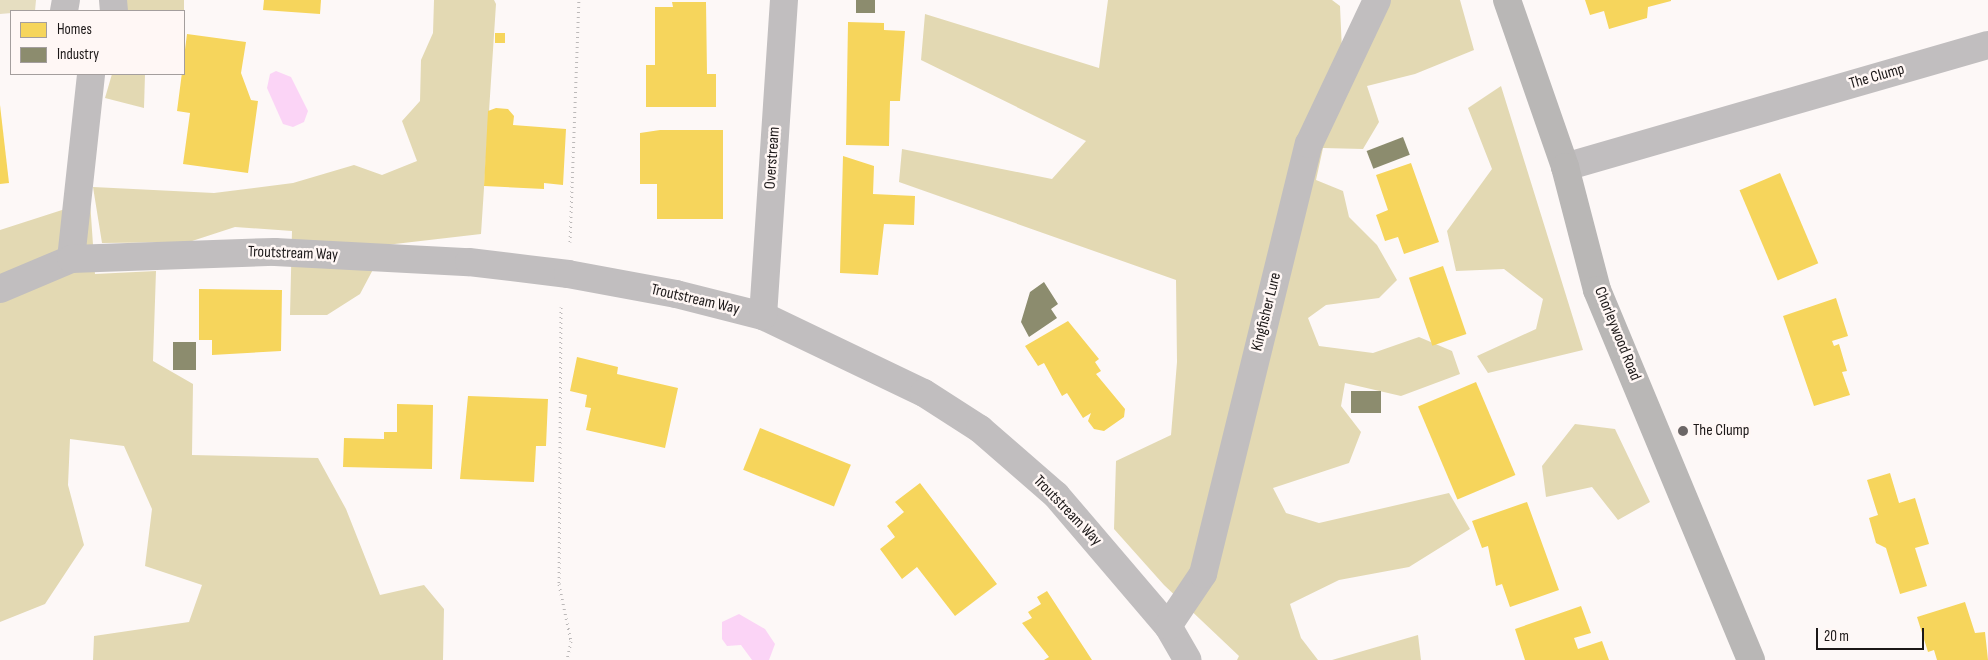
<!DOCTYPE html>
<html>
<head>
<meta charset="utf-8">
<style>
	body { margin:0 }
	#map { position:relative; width:1988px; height:660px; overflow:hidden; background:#fdf8f7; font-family:"Sofia Sans Condensed",sans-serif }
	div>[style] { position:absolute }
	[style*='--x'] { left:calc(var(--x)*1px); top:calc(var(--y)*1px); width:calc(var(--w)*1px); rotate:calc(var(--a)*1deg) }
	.green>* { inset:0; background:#e6dec1 }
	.forest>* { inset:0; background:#e3d9b3; transform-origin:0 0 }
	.water>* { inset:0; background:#fbd4f6 }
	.homes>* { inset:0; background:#f6d55c; transform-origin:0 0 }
	.industry>* { inset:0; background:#8c8c6e; transform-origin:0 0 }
	.path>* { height:3px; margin-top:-1.5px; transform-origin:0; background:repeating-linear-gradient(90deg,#bcb9b9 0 1px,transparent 0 5px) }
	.minor>* { height:28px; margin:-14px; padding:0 14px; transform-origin:14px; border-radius:14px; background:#c1bebf }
	.primary>* { height:28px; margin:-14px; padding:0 14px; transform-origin:14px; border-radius:14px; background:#b9b7b6 }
	.dots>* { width:14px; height:14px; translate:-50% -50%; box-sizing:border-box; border:2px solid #fff7f5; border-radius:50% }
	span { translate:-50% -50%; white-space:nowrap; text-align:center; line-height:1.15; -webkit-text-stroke:5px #fff7f5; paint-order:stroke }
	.street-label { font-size:16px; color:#1c1818 }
	.poi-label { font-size:16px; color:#1c1818 }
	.left { translate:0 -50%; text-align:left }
	.legend { position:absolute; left:10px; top:10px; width:175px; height:65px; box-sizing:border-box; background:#fff7f5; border:1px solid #a49e9d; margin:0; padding:6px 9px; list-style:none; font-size:15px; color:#1c1818 }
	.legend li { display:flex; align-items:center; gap:10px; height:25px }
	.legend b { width:25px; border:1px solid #a49e9d }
	.scale { position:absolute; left:1816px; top:628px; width:108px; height:22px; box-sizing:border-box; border:2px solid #1c1818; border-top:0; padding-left:6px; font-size:15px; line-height:18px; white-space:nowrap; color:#1c1818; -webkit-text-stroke:4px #fff7f5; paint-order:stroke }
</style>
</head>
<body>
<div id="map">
	<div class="green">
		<i style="clip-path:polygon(0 0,36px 0,35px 11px,0 14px)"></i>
	</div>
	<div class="forest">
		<i style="left:125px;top:0;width:59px;height:11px"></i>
		<i style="clip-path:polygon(434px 0,494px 0,496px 4px,481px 234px,386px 245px,360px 294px,327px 315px,290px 315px,292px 231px,235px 227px,189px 242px,102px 243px,93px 187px,214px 193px,293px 183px,354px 165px,382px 175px,417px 161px,402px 121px,420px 101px,421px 60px,433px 33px)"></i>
		<i style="clip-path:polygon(1108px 0,1332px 0,1340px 6px,1342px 51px,1385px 0,1460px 0,1474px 50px,1415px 74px,1367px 86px,1379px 122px,1363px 149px,1323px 148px,1316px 180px,1343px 191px,1349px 217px,1377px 245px,1397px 280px,1379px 298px,1326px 305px,1308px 318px,1319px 346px,1373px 353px,1419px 337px,1452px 351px,1460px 374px,1401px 396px,1345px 383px,1341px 406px,1361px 432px,1349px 463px,1273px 488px,1286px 513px,1319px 523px,1449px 493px,1470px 529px,1409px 567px,1339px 580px,1290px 604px,1301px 638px,1318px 660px,1237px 660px,1239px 656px,1164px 585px,1114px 529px,1116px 461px,1171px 435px,1177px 362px,1176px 280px,899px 182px,902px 149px,1052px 179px,1086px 141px,921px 60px,925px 14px,1099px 68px)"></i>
		<i style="clip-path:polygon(112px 74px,145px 74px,144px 108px,105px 98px)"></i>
		<i style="clip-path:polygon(1501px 86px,1583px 350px,1488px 373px,1477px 356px,1536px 329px,1543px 299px,1504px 269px,1456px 271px,1447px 231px,1492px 169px,1468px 108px)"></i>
		<i style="clip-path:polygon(90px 201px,95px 274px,156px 271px,153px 361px,193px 384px,192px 455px,318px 458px,346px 509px,380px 595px,424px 585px,444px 609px,443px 660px,93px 660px,94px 636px,189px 622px,202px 585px,145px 566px,152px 509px,124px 446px,70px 439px,68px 485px,84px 545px,45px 604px,0 622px,0 230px)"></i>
		<i style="clip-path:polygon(1575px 424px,1615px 429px,1650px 502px,1618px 520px,1592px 487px,1546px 497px,1542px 466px)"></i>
		<i style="clip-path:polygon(1418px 635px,1421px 660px,1332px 660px)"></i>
	</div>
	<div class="water">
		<i style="clip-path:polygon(276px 71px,291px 77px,308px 111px,304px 122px,293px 127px,283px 124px,267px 88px,270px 74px)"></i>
		<i style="clip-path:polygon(739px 614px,765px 629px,775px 644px,769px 660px,752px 660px,741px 645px,727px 646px,722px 639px,722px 622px)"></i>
	</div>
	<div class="homes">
		<i style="clip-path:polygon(264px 0,321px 0,320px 14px,263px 10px)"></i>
		<i style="clip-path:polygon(1585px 0,1671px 0,1671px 1px,1648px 7px,1647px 18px,1609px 29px,1604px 11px,1590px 15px)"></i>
		<i style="clip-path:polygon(672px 2px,706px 2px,707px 74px,716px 74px,716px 107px,646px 107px,646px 65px,655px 65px,655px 7px,673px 7px)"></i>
		<i style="clip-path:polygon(848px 22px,884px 23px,884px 30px,905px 31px,900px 101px,890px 101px,889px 146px,846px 145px)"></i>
		<i style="left:495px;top:33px;width:10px;height:10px"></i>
		<i style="clip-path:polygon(187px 34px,246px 42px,241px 73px,251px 100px,258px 101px,248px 173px,183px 164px,190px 113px,177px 111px)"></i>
		<i style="clip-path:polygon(0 105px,9px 183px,0 184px)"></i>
		<i style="clip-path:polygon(496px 108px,508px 109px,514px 116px,513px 125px,566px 129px,563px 185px,544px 183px,544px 189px,484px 186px,488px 111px)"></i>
		<i style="clip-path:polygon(660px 130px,723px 130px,723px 219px,657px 219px,657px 184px,640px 184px,640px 133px)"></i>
		<i style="clip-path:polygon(843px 156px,874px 166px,873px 194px,915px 196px,914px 225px,884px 224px,878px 275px,840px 273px)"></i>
		<i style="clip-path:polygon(1411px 163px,1439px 242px,1404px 254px,1398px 237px,1385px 241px,1376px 215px,1388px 210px,1376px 175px)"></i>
		<i style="left:1780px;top:173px;width:98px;height:44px;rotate:67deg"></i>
		<i style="left:1443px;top:266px;width:72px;height:36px;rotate:71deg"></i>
		<i style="clip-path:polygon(199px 289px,282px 290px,281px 351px,212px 355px,212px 340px,199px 340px)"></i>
		<i style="clip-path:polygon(1836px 298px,1848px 336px,1832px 341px,1834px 346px,1839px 344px,1847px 371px,1842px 372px,1850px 395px,1814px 406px,1783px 316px)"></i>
		<i style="clip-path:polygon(1068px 321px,1099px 359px,1095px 362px,1101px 371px,1096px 374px,1125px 409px,1124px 417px,1104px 431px,1094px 429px,1088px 421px,1091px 413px,1083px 418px,1067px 393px,1062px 396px,1044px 363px,1038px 366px,1025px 346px)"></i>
		<i style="clip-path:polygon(577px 357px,618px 367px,617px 374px,678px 388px,665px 448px,586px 430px,591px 408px,585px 407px,587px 395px,570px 391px)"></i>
		<i style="left:1476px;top:382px;width:101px;height:63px;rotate:67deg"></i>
		<i style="clip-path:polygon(468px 396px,548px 399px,546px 446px,536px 446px,534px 482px,460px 479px)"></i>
		<i style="clip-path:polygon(397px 404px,433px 405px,432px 469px,343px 467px,344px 438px,384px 439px,384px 432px,397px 432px)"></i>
		<i style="left:760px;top:428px;width:98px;height:45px;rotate:22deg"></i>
		<i style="clip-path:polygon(1890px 473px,1899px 503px,1915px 498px,1929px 544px,1915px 548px,1927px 586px,1900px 594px,1886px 548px,1876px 543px,1869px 518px,1878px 515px,1867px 480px)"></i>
		<i style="clip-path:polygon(920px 483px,997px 584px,955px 616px,917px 567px,902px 579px,880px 549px,895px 537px,887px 526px,904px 512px,895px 502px)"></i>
		<i style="clip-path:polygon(1527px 502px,1559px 590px,1510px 607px,1502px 584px,1496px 586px,1488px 546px,1482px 548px,1472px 521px)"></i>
		<i style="clip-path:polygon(1047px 591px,1092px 660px,1044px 660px,1049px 657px,1022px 623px,1032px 618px,1028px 612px,1041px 604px,1037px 597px)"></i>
		<i style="clip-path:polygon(1965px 602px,1975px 633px,1985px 632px,1988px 660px,1937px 660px,1934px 650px,1928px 652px,1917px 617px)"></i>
		<i style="clip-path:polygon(1581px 606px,1591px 633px,1574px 638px,1578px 649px,1602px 641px,1609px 660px,1525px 660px,1515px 629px)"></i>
	</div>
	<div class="industry">
		<i style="left:856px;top:0;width:19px;height:13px"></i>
		<i style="left:1403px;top:137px;width:19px;height:39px;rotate:69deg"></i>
		<i style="clip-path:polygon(1044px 282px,1058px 304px,1051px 309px,1057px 318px,1029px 337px,1021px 322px,1030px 292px)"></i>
		<i style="left:196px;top:342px;width:28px;height:23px;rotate:90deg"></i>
		<i style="left:1351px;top:391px;width:30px;height:22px"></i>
	</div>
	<div class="path">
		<i style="--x:570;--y:242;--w:242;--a:-87.9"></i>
		<i style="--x:561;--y:307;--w:277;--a:90.4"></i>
		<i style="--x:559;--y:584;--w:58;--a:78.1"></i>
		<i style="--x:571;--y:641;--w:19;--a:102"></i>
	</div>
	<div class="minor">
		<i style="--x:113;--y:0;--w:11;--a:85"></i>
		<i style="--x:64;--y:11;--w:11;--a:-80"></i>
		<i style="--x:1565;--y:167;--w:440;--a:-16.1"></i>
		<i style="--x:71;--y:259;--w:186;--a:-83.8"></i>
		<i style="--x:0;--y:289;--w:77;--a:-22.9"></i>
		<i style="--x:71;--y:259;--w:204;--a:-2"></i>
		<i style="--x:275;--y:252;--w:194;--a:3"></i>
		<i style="--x:469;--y:262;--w:100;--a:6.9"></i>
		<i style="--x:568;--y:274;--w:110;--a:10.5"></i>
		<i style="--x:676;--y:294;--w:90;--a:14.2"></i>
		<i style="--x:763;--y:316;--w:178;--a:25.6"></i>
		<i style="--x:924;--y:393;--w:67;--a:32.7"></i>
		<i style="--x:980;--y:429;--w:101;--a:41"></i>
		<i style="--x:1056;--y:495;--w:172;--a:49.5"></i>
		<i style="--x:1168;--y:626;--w:39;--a:60"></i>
		<i style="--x:763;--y:316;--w:317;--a:-86.2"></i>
		<i style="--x:1168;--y:626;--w:63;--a:-56.1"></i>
		<i style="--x:1203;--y:574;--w:443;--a:-76.2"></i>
		<i style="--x:1309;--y:144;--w:159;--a:-64.7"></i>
	</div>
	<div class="primary">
		<i style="--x:1507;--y:0;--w:177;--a:70.8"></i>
		<i style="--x:1565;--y:167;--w:127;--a:75.4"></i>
		<i style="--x:1597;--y:290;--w:401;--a:67.4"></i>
	</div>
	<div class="dots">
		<i style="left:1683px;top:431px;background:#6b6666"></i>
	</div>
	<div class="street-label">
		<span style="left:1877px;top:77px;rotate:-16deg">The Clump</span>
		<span style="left:773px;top:158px;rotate:-86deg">Overstream</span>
		<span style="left:293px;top:254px;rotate:2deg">Troutstream Way</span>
		<span style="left:695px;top:300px;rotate:13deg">Troutstream Way</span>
		<span style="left:1267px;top:312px;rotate:-76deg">Kingfisher Lure</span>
		<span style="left:1617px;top:334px;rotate:68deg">Chorleywood Road</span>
		<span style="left:1067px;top:511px;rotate:46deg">Troutstream Way</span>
	</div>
	<div class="poi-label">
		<span class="left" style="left:1693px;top:431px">The Clump</span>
	</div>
	<ul class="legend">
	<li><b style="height:14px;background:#f6d55c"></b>Homes</li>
	<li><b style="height:14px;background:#8c8c6e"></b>Industry</li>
	</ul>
	<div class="scale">20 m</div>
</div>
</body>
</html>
